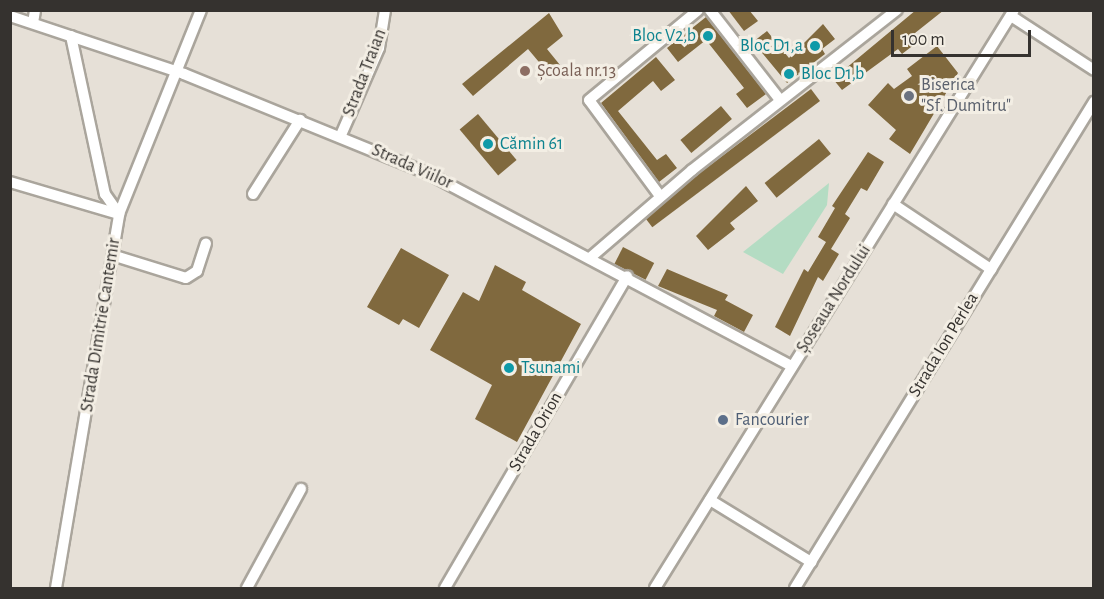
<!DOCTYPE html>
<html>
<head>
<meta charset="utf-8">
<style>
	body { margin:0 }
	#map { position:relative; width:1104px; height:599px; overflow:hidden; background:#e6e0d7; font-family:"Alegreya Sans",sans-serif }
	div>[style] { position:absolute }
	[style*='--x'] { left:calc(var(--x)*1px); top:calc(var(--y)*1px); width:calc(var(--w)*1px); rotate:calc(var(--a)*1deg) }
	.green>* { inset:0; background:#b4dcc3 }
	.building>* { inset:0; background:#80693e; transform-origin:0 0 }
	.roads { filter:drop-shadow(2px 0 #aaa59c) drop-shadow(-2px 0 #aaa59c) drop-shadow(0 2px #aaa59c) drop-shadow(0 -2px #aaa59c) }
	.minor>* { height:10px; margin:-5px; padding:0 5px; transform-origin:5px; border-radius:5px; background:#fff }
	.dots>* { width:16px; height:16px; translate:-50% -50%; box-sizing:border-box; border:3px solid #f3eee4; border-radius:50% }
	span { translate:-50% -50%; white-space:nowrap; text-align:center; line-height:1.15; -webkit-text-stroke:6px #f3eee4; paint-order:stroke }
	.culture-label { font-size:18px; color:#0d838f }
	.right { translate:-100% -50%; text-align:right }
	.left { translate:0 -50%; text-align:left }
	.education-label { font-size:18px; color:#785e54 }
	.street-label { font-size:18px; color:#35322f }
	.worship-label { font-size:18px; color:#5b616d }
	.service-label { font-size:18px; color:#4e5e75 }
	.frame { position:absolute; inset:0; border:12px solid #35322f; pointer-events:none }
	.scale { position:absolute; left:891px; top:30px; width:140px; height:27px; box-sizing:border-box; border:3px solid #35322f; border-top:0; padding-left:8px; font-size:18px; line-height:21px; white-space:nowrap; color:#35322f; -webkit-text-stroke:4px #f3eee4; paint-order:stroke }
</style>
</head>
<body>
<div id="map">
	<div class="green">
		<i style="clip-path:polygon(829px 183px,827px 205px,783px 274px,743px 252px)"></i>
	</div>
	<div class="building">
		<i style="clip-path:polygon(728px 10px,749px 10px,758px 21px,744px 31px)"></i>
		<i style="clip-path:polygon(916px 10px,944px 10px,910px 37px,915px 44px,902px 54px,898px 49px,842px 90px,833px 79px)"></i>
		<i style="clip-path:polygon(549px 13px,563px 36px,547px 49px,560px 65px,549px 74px,528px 49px,473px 96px,462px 84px)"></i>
		<i style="clip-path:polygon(706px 17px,766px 94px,747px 108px,736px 94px,744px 88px,706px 40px,678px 62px,667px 48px)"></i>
		<i style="clip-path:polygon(823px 24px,835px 39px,822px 49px,825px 54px,787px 83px,753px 42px,767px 31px,789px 58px)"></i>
		<i style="clip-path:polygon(937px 46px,958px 73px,910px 154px,889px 139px,896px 130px,868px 105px,888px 83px,894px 89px,912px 76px,907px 69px)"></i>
		<i style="clip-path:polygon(656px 57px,675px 80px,661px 91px,653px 81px,618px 111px,657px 160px,666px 154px,677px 168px,659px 182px,601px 103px)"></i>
		<i style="left:811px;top:89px;width:15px;height:210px;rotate:53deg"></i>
		<i style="left:721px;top:106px;width:17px;height:53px;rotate:50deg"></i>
		<i style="left:478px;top:114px;width:60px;height:24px;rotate:50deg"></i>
		<i style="left:819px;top:139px;width:19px;height:70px;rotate:51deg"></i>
		<i style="clip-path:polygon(868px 152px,884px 162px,867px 191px,861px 188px,845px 214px,850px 218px,831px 249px,839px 254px,823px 281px,818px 277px,790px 336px,775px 327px,804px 269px,808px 272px,826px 242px,818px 237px,835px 208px,832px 206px)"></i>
		<i style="clip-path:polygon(746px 186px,758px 201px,730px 223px,735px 229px,708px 250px,696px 236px)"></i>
		<i style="left:623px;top:247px;width:35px;height:19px;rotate:27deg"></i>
		<i style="clip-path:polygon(401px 248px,449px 275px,419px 328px,403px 319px,399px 325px,367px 307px)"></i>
		<i style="clip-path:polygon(495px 265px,526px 282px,522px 290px,581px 324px,517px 442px,475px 419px,492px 385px,430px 350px,463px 292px,479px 301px)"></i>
		<i style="clip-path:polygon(667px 269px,728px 295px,725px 300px,753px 315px,744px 332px,714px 316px,717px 310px,658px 286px)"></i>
	</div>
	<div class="roads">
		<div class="minor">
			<i style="--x:710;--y:10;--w:114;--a:52.1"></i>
			<i style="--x:10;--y:16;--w:183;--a:18.4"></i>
			<i style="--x:184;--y:74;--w:262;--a:22.2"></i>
			<i style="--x:427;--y:173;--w:413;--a:27.9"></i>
			<i style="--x:1011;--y:16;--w:99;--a:33"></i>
			<i style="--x:33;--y:23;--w:13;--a:-81"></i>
			<i style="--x:71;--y:36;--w:162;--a:77.9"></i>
			<i style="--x:105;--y:194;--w:24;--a:55"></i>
			<i style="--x:341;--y:135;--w:95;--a:-66.4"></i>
			<i style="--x:379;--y:48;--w:38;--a:-81"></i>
			<i style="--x:10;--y:182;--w:114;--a:16.4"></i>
			<i style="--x:253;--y:194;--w:88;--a:-57.6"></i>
			<i style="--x:660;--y:196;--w:119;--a:-126.5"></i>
			<i style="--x:589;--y:100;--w:141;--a:-39.5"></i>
			<i style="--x:893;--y:204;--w:118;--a:33.6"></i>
			<i style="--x:112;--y:255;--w:77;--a:17.3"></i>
			<i style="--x:186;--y:278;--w:13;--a:-32"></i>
			<i style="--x:197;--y:271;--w:29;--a:-72"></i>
			<i style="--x:591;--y:257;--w:133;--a:-40.7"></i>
			<i style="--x:692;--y:170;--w:260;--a:-38"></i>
			<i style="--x:710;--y:500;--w:119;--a:31.5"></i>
			<i style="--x:56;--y:588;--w:379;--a:-80.4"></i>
			<i style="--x:119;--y:214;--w:220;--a:-68.1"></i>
			<i style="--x:247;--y:588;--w:113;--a:-61.4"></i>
			<i style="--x:445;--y:588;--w:361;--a:-59.7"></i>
			<i style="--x:655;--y:588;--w:680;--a:-58.16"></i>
			<i style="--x:795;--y:588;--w:571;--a:-58.4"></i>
		</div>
	</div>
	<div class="dots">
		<i style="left:708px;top:36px;background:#0f9aa8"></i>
		<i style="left:815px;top:46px;background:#0f9aa8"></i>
		<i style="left:525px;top:71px;background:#8d6e63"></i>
		<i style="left:789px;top:74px;background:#0f9aa8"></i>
		<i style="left:909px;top:96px;background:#6b7280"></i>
		<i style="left:488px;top:144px;background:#0f9aa8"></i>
		<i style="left:509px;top:368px;background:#0f9aa8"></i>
		<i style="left:723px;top:420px;background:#5c6f8a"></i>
	</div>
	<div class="culture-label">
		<span class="right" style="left:696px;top:36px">Bloc V2,b</span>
		<span class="right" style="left:803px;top:46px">Bloc D1,a</span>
		<span class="left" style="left:801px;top:74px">Bloc D1,b</span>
		<span class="left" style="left:500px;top:144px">Cămin 61</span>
		<span class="left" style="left:521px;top:368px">Tsunami</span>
	</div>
	<div class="education-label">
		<span class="left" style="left:537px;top:71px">Școala nr.13</span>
	</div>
	<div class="street-label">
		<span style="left:365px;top:73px;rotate:-69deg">Strada Traian</span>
		<span style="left:412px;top:167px;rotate:24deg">Strada Viilor</span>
		<span style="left:834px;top:299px;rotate:-58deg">Șoseaua Nordului</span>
		<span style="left:101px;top:325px;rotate:-81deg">Strada Dimitrie Cantemir</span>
		<span style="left:944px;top:345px;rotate:-59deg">Strada Ion Perlea</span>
		<span style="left:536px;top:432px;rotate:-60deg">Strada Orion</span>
	</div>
	<div class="worship-label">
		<span class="left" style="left:921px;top:96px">Biserica<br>"Sf. Dumitru"</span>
	</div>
	<div class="service-label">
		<span class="left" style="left:735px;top:420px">Fancourier</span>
	</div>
	<div class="frame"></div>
	<div class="scale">100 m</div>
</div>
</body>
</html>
